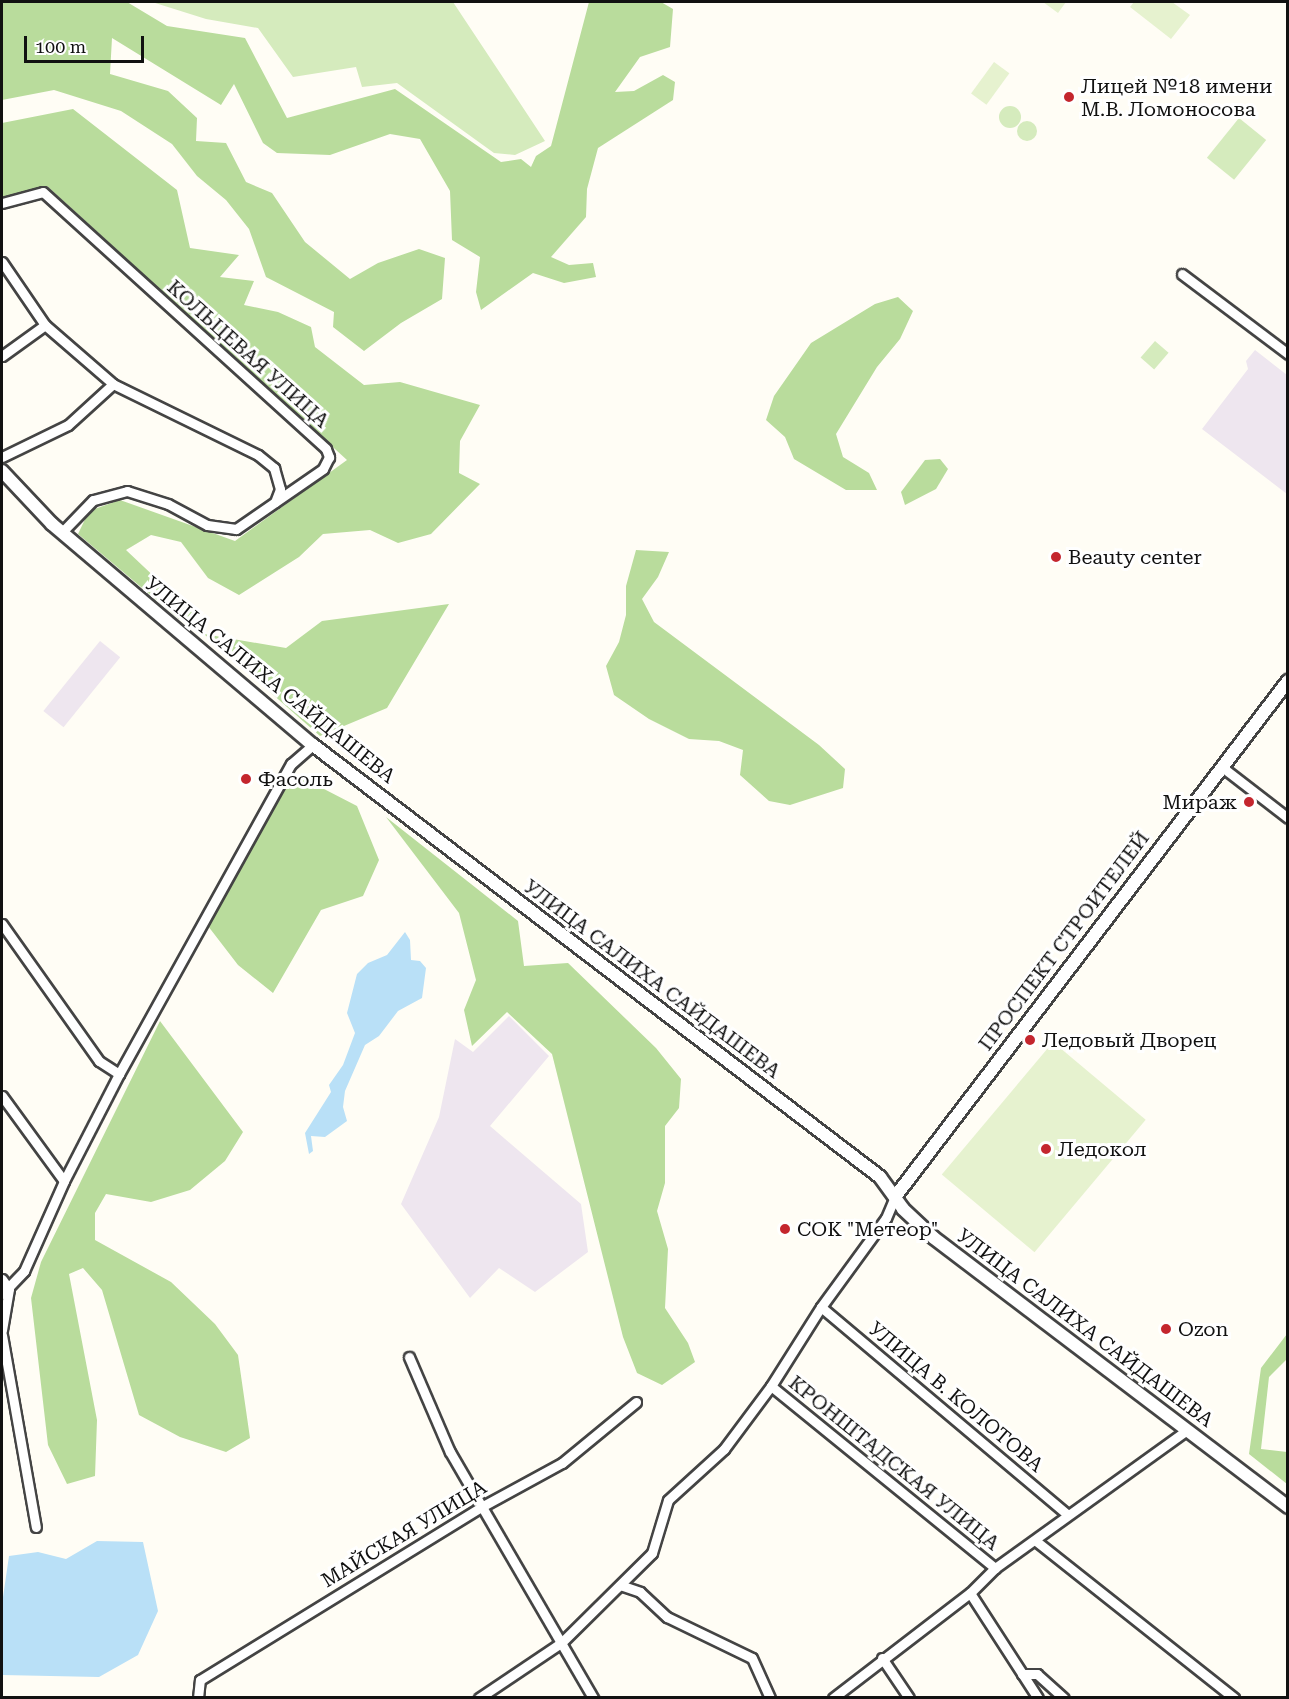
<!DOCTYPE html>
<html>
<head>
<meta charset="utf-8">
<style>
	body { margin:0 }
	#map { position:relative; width:1289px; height:1699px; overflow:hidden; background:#fffdf5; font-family:"Roboto Serif",serif }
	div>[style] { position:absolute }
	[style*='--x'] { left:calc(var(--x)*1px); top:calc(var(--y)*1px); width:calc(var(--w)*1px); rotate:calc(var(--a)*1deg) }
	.industrial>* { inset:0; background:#eee6ef; transform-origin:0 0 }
	.green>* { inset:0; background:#d5ebbd; transform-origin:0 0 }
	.round { border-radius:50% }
	.forest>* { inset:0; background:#b9dc9c }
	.pitch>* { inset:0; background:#e6f2cf; transform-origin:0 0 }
	.water>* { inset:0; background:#b9e0f7 }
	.roads { filter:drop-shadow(2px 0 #444) drop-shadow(-2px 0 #444) drop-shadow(0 2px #444) drop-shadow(0 -2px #444) }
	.minor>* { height:9px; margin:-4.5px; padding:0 4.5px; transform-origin:4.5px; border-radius:4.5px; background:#fff }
	.tertiary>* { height:12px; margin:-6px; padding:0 6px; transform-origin:6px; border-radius:6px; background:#fff }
	.dots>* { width:16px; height:16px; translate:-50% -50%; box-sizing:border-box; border:3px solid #fff; border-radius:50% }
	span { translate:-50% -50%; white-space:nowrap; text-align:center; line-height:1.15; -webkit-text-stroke:6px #fff; paint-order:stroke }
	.poi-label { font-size:20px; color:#111 }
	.left { translate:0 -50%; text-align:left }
	.right { translate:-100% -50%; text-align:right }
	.street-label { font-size:20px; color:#111 }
	.frame { position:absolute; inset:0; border:3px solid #111; pointer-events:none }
	.scale { position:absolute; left:24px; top:36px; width:120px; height:27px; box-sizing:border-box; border:3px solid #111; border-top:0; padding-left:8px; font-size:18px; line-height:21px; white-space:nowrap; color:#111; -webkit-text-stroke:4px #fff; paint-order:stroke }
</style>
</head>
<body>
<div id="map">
	<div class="industrial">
		<i style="clip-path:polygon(1255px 350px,1287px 375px,1287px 494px,1202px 429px,1248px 369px,1246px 361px)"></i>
		<i style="left:100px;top:641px;width:26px;height:90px;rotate:39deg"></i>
		<i style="clip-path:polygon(509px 1016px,549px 1056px,490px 1126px,581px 1204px,588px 1252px,535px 1292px,499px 1268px,470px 1298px,401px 1204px,439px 1117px,455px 1039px,473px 1052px)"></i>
	</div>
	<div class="green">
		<i style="clip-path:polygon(152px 2px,453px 2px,545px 141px,515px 155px,494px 153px,397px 83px,362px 87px,356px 67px,293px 77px,258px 28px,206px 19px)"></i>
		<i class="round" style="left:999px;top:106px;width:22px;height:22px"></i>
		<i style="left:1239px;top:118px;width:35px;height:51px;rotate:39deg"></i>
		<i class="round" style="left:1017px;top:121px;width:20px;height:20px"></i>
		<i style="left:1155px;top:341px;width:18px;height:22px;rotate:41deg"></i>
	</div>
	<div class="forest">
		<i style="clip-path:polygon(2px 2px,127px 2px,167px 26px,245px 38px,287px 118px,395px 89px,501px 162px,521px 159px,531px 167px,536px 156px,551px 146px,589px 2px,661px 2px,673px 9px,670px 47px,640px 57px,615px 92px,634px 91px,663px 75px,675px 82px,673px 100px,598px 148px,587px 189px,586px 217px,551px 257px,569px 265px,593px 263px,596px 277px,564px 283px,533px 273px,481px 310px,476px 292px,480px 257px,452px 240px,450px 191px,420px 139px,390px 134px,330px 155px,277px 153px,263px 143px,234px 84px,221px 105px,112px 38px,110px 74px,168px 91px,197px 118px,196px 141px,226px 143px,246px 182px,272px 193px,305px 242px,350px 279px,378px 263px,419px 249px,445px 258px,442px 299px,401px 323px,364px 351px,333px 327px,334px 312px,266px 277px,249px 229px,226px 200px,197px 176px,172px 144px,121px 111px,54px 90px,2px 100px)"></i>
		<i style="clip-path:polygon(73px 109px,177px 190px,190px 248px,239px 255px,220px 277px,254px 281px,244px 305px,278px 312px,311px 327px,315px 347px,364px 385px,400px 382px,480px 405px,460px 441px,459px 473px,480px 484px,431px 534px,398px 543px,370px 530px,323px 534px,299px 557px,239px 595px,208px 578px,181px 542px,151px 535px,126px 550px,197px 617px,179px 619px,78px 534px,89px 511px,120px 500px,235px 541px,347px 460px,47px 186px,2px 202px,2px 123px)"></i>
		<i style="clip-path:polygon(898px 297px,913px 311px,900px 339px,877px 367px,836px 434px,843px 457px,869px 473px,877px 490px,846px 490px,794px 459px,785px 437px,766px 420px,774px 396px,811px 343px,875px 304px)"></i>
		<i style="clip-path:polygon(940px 459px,948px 469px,936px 489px,905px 505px,901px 492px,925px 460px)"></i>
		<i style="clip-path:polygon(636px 550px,669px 552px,658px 577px,642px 599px,654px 622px,819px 745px,845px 769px,843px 788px,790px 805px,769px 801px,740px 775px,743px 750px,719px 741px,689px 739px,649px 719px,614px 695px,606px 666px,619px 642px,626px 615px,626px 586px)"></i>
		<i style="clip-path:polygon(449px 604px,387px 708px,320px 736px,204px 634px,286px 648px,322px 621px)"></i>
		<i style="clip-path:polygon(291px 772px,357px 806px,379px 860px,363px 896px,321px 910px,273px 993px,238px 965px,208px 926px)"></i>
		<i style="clip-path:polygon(386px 817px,518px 921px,524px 966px,568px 963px,656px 1048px,681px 1079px,679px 1108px,665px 1126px,665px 1183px,657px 1211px,668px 1249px,665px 1308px,688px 1343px,695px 1362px,662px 1385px,637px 1373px,623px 1337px,552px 1054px,507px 1012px,472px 1046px,464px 1010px,476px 980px,459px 913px)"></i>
		<i style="clip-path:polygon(160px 1021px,243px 1132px,225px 1161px,190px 1190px,151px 1202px,106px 1194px,95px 1213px,95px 1240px,171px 1282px,215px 1324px,238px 1355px,250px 1438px,226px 1452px,180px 1437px,139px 1415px,102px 1290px,83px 1268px,69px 1274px,97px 1420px,95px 1476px,67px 1484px,48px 1445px,31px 1298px,41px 1262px)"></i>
		<i style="clip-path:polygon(1287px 1334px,1287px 1359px,1269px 1377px,1261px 1449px,1287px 1452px,1287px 1484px,1249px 1454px,1261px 1368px)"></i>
	</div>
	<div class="pitch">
		<i style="clip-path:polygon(1043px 2px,1066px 2px,1058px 13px)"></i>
		<i style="clip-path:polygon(1134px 2px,1172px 2px,1190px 15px,1171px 39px,1130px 7px)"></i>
		<i style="left:994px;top:62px;width:19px;height:39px;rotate:36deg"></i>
		<i style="left:1053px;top:1042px;width:121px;height:173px;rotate:40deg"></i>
	</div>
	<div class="water">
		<i style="clip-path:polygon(405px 932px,410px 940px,411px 960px,420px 961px,426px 968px,422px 998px,398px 1011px,379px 1036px,365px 1045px,345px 1091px,343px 1107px,347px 1121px,325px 1137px,311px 1136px,313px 1151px,309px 1154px,305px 1133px,331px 1092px,329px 1085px,343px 1065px,355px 1033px,347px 1013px,357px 974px,368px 963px,387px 955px)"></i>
		<i style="clip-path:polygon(97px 1541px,143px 1542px,158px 1611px,138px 1655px,99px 1677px,2px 1675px,2px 1604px,9px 1556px,38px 1552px,66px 1559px)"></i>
	</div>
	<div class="roads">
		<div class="minor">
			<i style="--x:2;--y:203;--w:42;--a:-15"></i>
			<i style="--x:43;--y:192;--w:382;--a:42.2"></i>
			<i style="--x:326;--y:449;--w:9;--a:69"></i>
			<i style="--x:329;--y:457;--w:13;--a:117"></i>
			<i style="--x:323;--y:469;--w:106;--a:145.4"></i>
			<i style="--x:236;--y:529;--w:29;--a:-172"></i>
			<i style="--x:207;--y:525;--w:44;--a:-151.7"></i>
			<i style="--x:168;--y:504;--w:43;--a:-162.4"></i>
			<i style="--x:127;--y:491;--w:35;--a:165"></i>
			<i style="--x:93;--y:500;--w:45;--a:134.1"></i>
			<i style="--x:2;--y:262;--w:76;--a:55.7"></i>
			<i style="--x:45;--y:325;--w:90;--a:40.9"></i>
			<i style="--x:113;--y:384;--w:161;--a:26.1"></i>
			<i style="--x:258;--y:455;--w:21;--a:39"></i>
			<i style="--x:274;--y:468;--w:22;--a:74"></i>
			<i style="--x:280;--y:489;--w:14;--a:111"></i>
			<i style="--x:1182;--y:274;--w:133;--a:37"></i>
			<i style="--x:2;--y:356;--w:53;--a:-35.8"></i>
			<i style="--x:2;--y:457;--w:73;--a:-25.9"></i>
			<i style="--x:68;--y:425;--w:61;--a:-42.3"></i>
			<i style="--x:1222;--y:767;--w:83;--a:37.7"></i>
			<i style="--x:2;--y:924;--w:168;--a:54.7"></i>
			<i style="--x:99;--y:1061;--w:24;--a:33"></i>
			<i style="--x:2;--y:1096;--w:105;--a:53.9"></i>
			<i style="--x:2;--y:1279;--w:12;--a:55"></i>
			<i style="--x:9;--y:1289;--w:42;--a:99.7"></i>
			<i style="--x:2;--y:1294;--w:32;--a:-46"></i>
			<i style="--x:24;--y:1271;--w:98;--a:-66"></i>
			<i style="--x:64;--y:1181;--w:120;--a:-62.8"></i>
			<i style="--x:119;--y:1074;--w:355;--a:-61"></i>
			<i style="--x:291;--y:764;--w:29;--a:-41"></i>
			<i style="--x:821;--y:1307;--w:322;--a:40.1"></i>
			<i style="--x:2;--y:1335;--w:195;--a:80"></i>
			<i style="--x:409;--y:1357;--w:103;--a:66.7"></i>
			<i style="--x:450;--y:1452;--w:285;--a:59.8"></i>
			<i style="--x:771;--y:1386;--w:289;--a:39.1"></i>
			<i style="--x:1036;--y:1541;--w:253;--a:38.4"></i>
			<i style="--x:620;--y:1585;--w:21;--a:19"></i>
			<i style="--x:640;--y:1592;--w:37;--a:43"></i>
			<i style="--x:667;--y:1617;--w:94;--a:25.8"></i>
			<i style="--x:752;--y:1658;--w:44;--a:65.8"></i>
			<i style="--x:970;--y:1593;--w:125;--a:57.1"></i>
			<i style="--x:882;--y:1658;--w:48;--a:56"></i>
			<i style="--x:1022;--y:1674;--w:15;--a:0"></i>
			<i style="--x:1037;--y:1674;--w:36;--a:42"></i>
			<i style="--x:198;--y:1698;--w:18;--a:-84"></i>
			<i style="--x:200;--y:1680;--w:332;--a:-31.6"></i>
			<i style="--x:483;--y:1506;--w:90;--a:-28.6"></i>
			<i style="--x:562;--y:1463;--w:96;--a:-39.5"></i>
			<i style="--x:479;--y:1698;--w:99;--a:-33.9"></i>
			<i style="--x:561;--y:1643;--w:128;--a:-44.7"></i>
			<i style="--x:652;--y:1553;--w:55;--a:-73.2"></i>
			<i style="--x:668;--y:1500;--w:76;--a:-42.3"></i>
			<i style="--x:724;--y:1449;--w:79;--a:-53.3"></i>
			<i style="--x:771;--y:1386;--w:93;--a:-57.7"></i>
			<i style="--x:821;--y:1307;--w:110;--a:-53.9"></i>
			<i style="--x:886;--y:1218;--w:23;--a:-67"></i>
			<i style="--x:833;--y:1698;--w:173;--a:-37.5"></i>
			<i style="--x:970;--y:1593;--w:35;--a:-45"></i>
			<i style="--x:995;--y:1568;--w:236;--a:-35.7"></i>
		</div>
		<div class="tertiary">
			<i style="--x:2;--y:471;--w:73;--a:46.7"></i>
			<i style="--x:52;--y:524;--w:342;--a:40.3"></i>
			<i style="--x:313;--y:745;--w:713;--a:37.3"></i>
			<i style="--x:880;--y:1177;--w:39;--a:54"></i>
			<i style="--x:903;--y:1209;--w:42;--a:43.1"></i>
			<i style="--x:934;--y:1238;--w:445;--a:37.2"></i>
			<i style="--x:895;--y:1197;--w:649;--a:-52.71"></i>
		</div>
	</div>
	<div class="dots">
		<i style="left:1069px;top:97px;background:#c4262e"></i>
		<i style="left:1056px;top:557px;background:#c4262e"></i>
		<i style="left:246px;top:779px;background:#c4262e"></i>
		<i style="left:1249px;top:802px;background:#c4262e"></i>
		<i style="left:1030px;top:1040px;background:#c4262e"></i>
		<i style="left:1046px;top:1149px;background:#c4262e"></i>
		<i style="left:785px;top:1229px;background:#c4262e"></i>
		<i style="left:1166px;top:1329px;background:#c4262e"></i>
	</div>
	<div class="poi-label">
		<span class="left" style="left:1081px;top:98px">Лицей №18 имени<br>М.В. Ломоносова</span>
		<span class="left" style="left:1068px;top:557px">Beauty center</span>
		<span class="left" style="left:258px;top:779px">Фасоль</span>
		<span class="right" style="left:1237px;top:802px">Мираж</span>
		<span class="left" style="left:1042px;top:1040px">Ледовый Дворец</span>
		<span class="left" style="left:1058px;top:1149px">Ледокол</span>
		<span class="left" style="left:797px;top:1229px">СОК "Метеор"</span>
		<span class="left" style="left:1178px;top:1329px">Ozon</span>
	</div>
	<div class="street-label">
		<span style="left:248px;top:354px;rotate:42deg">КОЛЬЦЕВАЯ УЛИЦА</span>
		<span style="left:270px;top:680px;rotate:39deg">УЛИЦА САЛИХА САЙДАШЕВА</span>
		<span style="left:1064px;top:941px;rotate:-53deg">ПРОСПЕКТ СТРОИТЕЛЕЙ</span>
		<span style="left:652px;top:979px;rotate:37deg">УЛИЦА САЛИХА САЙДАШЕВА</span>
		<span style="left:1085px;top:1328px;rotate:37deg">УЛИЦА САЛИХА САЙДАШЕВА</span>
		<span style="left:956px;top:1397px;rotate:40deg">УЛИЦА В. КОЛОТОВА</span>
		<span style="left:894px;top:1463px;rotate:39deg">КРОНШТАДСКАЯ УЛИЦА</span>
		<span style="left:404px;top:1534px;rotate:-31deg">МАЙСКАЯ УЛИЦА</span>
	</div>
	<div class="frame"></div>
	<div class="scale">100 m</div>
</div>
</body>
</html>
